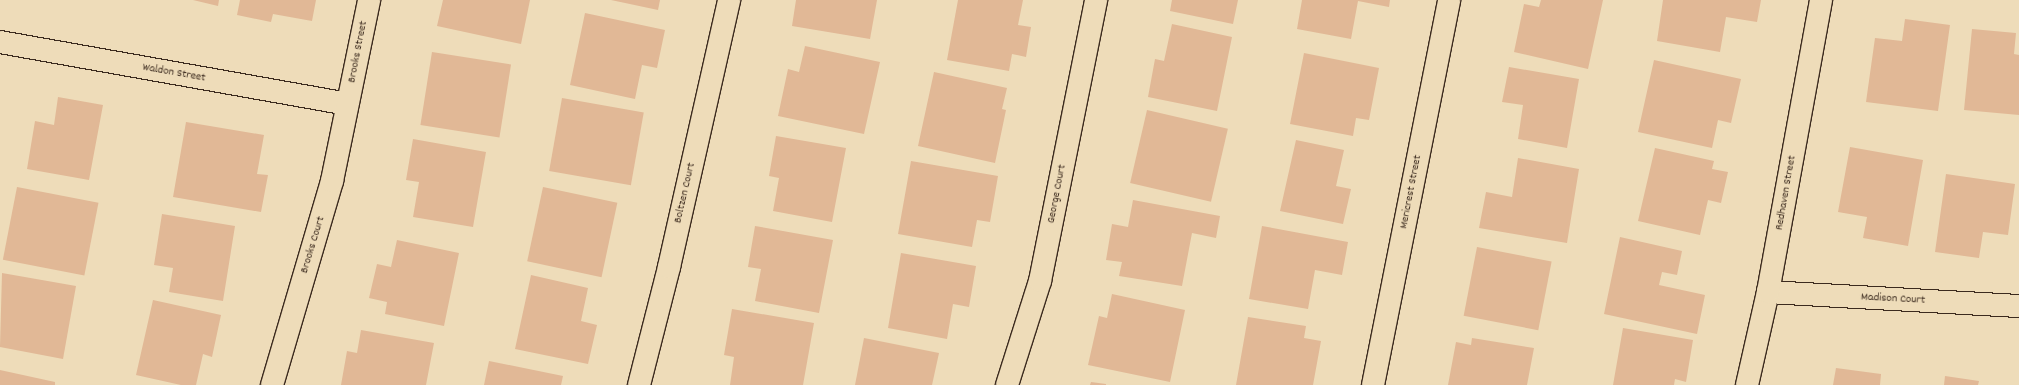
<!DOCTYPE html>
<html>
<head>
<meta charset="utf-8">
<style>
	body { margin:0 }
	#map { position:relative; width:2019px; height:385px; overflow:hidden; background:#eedcb9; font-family:Dekko,sans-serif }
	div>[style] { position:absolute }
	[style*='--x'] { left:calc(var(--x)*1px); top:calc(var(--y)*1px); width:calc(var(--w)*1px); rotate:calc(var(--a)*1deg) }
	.building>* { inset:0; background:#e1b896; transform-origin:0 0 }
	.roads { filter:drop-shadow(1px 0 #3b2a1e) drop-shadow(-1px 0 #3b2a1e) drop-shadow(0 1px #3b2a1e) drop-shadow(0 -1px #3b2a1e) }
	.minor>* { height:22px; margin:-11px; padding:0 11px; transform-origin:11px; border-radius:11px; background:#eedcb9 }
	span { translate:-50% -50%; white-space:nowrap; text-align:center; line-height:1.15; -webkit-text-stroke:3px #eedcb9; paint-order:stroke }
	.street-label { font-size:12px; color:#3b2a1e }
</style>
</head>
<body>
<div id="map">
	<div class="building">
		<i style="clip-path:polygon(193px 0,219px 0,218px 6px)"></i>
		<i style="clip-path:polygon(240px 0,316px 0,312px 21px,273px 14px,271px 22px,237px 15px)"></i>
		<i style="clip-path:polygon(443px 0,530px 0,521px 44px,437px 26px)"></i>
		<i style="clip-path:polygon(611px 0,660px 0,658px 10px)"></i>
		<i style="clip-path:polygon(796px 0,877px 0,870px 39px,792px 26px)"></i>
		<i style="clip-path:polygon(958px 0,1023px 0,1018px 25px,1031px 27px,1026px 57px,1012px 54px,1009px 71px,947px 60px)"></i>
		<i style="clip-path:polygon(1172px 0,1238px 0,1233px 24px,1170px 11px)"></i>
		<i style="clip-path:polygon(1302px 0,1390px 0,1389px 7px,1358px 1px,1351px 39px,1297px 29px)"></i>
		<i style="clip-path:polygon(1541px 0,1603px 0,1588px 69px,1514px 52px,1524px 4px,1539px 7px)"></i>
		<i style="clip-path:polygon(1663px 0,1761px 0,1757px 22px,1726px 17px,1720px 52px,1657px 41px)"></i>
		<i style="clip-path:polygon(585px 13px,665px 30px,657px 68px,642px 65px,635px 99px,570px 85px)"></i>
		<i style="clip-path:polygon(1905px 19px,1950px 25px,1938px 111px,1866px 102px,1875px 38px,1902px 41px)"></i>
		<i style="clip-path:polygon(1172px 24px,1232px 37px,1217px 111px,1148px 97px,1155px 59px,1164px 61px)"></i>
		<i style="clip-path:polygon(1972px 29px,2016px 33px,2014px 54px,2019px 55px,2019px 115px,1964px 110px)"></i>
		<i style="clip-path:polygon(805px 46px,880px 62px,864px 134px,778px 116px,788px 69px,799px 72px)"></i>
		<i style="left:432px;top:52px;width:80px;height:74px;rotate:9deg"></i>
		<i style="clip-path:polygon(1304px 53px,1379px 68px,1369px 120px,1356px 118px,1353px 136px,1290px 124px)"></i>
		<i style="clip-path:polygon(1654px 60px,1741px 79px,1731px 123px,1718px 120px,1712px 148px,1638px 132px)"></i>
		<i style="clip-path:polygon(1509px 67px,1579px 79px,1567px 148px,1518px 139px,1523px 105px,1502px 102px)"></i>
		<i style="clip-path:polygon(934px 72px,1007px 88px,1002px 109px,1006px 110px,995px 163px,918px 146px)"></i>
		<i style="clip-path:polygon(58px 97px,103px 105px,89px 180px,27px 169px,35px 121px,54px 125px)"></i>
		<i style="left:562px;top:98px;width:83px;height:74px;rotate:10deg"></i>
		<i style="left:1147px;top:110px;width:83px;height:75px;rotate:13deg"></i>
		<i style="clip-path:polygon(186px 122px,264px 135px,257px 174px,268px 175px,261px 212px,173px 197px)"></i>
		<i style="clip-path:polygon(776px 136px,846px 148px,832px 222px,773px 211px,779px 178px,769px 176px)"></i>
		<i style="clip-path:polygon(413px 139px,486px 152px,473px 227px,413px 217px,419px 182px,406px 180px)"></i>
		<i style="clip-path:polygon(1296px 140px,1344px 150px,1336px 186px,1351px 189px,1343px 224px,1280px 211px)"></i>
		<i style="clip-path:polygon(1850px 147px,1923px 160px,1908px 246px,1863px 238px,1867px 217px,1838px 212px)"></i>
		<i style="clip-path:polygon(1655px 148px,1714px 161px,1712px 169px,1728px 172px,1721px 203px,1708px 200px,1700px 235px,1638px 221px)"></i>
		<i style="clip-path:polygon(1518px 158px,1579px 169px,1567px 243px,1479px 228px,1486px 192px,1512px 197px)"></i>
		<i style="clip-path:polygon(911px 161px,998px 176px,990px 222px,977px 220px,972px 247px,898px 234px)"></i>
		<i style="clip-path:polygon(1946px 174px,2015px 184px,2008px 235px,1983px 232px,1979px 258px,1935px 252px)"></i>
		<i style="left:17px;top:187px;width:83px;height:74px;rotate:11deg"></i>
		<i style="left:543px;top:187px;width:76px;height:76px;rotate:12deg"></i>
		<i style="clip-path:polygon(1133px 200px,1220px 216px,1216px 238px,1192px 233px,1182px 286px,1119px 276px,1122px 262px,1106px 260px,1112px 224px,1128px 227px)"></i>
		<i style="clip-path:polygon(162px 214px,235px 226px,223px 301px,169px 292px,173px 268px,154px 265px)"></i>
		<i style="clip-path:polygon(755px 226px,833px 240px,819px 313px,755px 301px,761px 269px,748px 267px)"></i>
		<i style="clip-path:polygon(1262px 226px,1348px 242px,1342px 275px,1315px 270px,1308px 309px,1249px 299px)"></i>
		<i style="clip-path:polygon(1620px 237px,1682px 251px,1677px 275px,1662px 272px,1659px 285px,1705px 295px,1697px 334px,1604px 314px)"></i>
		<i style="clip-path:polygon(397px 240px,459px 253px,444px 326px,385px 314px,387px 302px,369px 298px,377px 264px,391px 267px)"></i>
		<i style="left:1477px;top:247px;width:76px;height:70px;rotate:11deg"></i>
		<i style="clip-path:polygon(901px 253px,976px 266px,969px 307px,953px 304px,947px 339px,888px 328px)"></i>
		<i style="clip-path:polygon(2px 273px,76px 286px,63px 359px,0 347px)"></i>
		<i style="clip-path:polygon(531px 275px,588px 288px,581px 321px,597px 325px,588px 364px,515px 349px)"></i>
		<i style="clip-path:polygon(1112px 294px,1185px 310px,1170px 382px,1088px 365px,1099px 316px,1107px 318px)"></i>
		<i style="clip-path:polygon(153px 300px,221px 315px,212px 357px,203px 354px,196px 385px,181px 385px,136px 375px)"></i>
		<i style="clip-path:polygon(732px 309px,814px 323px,803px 385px,730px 385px,734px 357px,724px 355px)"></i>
		<i style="clip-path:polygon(1248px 317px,1306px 326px,1304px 338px,1321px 341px,1313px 385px,1236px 385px)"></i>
		<i style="clip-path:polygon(1623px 328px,1693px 340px,1686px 382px,1675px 379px,1674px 385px,1613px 385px)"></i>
		<i style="clip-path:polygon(361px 330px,434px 343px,426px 385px,341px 385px,347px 351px,357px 353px)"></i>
		<i style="clip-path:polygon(864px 338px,939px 353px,932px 385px,855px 385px)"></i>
		<i style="clip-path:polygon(1472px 338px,1534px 348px,1527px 385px,1448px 385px,1456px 342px,1471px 345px)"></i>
		<i style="clip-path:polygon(489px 361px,563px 376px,561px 385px,484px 385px)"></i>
		<i style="clip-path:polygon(1836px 368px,1881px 374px,1880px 385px,1833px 385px)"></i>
		<i style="clip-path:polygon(0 370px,55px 382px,55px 385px,0 385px)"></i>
		<i style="clip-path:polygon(1945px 376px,1979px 381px,1978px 385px,1944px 385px)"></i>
		<i style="clip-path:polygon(1091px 382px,1106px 384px,1106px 385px,1090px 385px)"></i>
	</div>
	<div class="roads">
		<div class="minor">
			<i style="--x:0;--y:42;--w:353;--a:10.1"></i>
			<i style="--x:1768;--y:292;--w:251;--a:3.2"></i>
			<i style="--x:272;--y:385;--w:213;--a:-73.6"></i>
			<i style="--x:332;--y:181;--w:185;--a:-78.4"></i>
			<i style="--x:639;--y:385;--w:122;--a:-75.7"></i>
			<i style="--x:669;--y:267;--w:274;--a:-77.3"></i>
			<i style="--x:1007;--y:385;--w:109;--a:-72.4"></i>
			<i style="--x:1040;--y:281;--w:287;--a:-78.7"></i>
			<i style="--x:1373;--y:385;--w:392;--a:-78.8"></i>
			<i style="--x:1747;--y:385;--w:95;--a:-77.3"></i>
			<i style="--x:1768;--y:292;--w:297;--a:-79.7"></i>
		</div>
	</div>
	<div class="street-label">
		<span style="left:358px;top:52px;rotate:-79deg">Brooks Street</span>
		<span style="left:174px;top:73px;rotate:10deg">Waldon Street</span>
		<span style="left:1411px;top:192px;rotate:-79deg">Mericrest Street</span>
		<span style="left:685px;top:193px;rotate:-77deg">Boltzen Court</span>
		<span style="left:1786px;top:193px;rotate:-80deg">Redhaven Street</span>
		<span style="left:1057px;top:194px;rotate:-79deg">George Court</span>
		<span style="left:313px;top:245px;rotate:-73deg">Brooks Court</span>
		<span style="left:1893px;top:299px;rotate:3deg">Madison Court</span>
	</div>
</div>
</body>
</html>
